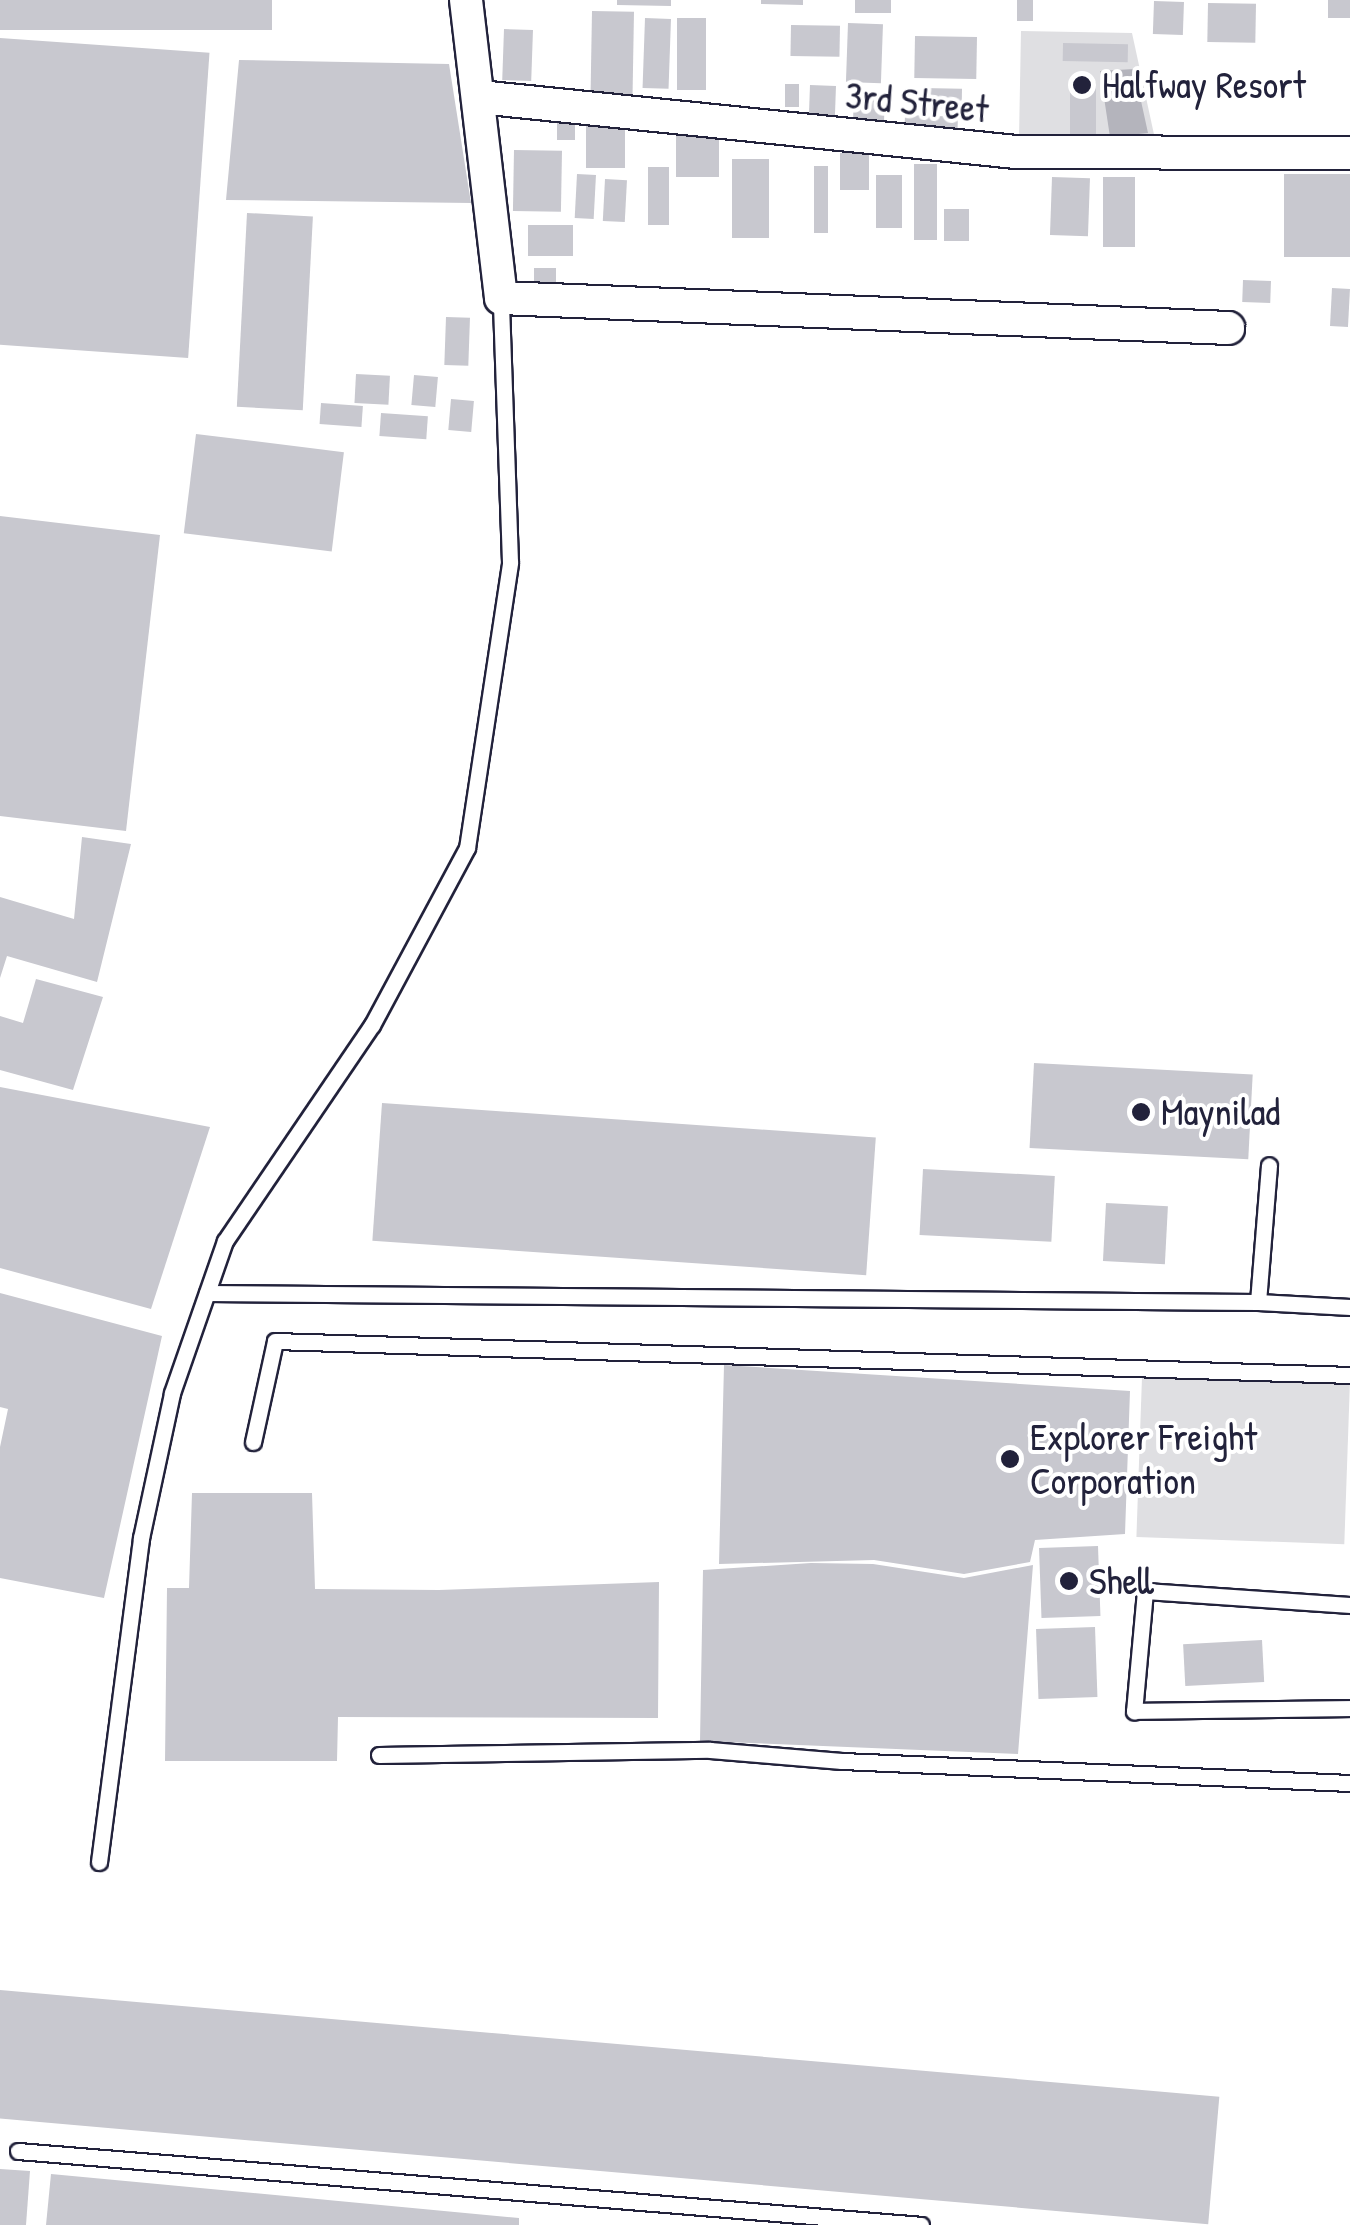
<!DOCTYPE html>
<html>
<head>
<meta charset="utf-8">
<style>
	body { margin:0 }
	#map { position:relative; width:1350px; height:2225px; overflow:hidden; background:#fff; font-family:"Patrick Hand",sans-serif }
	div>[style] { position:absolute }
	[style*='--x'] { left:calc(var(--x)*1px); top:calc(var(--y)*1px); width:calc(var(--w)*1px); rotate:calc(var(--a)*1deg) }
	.green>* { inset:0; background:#dfdfe2; transform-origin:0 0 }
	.water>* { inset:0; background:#b4b4bc }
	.building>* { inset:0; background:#c8c8cf; transform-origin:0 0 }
	.roads { filter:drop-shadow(2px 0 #22223b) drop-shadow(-2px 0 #22223b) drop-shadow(0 2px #22223b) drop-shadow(0 -2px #22223b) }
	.service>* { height:15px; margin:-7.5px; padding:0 7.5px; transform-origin:7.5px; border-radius:7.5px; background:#fff }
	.minor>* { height:32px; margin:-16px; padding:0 16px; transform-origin:16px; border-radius:16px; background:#fff }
	.dots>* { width:28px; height:28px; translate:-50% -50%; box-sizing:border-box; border:5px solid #fff; border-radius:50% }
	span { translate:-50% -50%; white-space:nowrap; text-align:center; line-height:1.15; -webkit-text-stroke:8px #fff; paint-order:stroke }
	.poi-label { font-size:38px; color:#22223b }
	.left { translate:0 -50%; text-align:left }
	.street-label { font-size:38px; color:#22223b }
</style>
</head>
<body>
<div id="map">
	<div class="green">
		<i style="clip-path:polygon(1021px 31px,1132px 33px,1155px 139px,1019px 138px)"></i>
		<i style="left:1142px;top:1377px;width:208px;height:160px;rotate:2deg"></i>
	</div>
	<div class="water">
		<i style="clip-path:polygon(1134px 69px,1148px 133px,1110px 137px,1100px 71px)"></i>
	</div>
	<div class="building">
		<i style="left:0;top:0;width:272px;height:30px"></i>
		<i style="clip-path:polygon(617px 0,671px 0,671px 6px,617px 5px)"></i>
		<i style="clip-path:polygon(761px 0,803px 0,803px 5px,761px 4px)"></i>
		<i style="left:855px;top:0;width:36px;height:13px"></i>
		<i style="left:1017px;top:0;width:16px;height:21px"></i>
		<i style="left:1328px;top:0;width:22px;height:18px"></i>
		<i style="left:1154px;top:1px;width:30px;height:33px;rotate:2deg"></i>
		<i style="left:1208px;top:3px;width:48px;height:39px;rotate:1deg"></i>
		<i style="left:592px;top:11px;width:42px;height:83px;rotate:1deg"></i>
		<i style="left:645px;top:18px;width:26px;height:70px;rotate:2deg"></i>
		<i style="left:677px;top:18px;width:29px;height:72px"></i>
		<i style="left:848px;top:23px;width:35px;height:59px;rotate:2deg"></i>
		<i style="left:791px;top:25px;width:49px;height:31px;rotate:1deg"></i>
		<i style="left:504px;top:29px;width:29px;height:51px;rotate:2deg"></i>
		<i style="left:915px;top:36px;width:62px;height:42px;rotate:1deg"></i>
		<i style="left:0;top:38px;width:210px;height:306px;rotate:4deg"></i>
		<i style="left:1063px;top:43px;width:65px;height:18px;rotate:1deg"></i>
		<i style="clip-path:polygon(239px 60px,449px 64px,471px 203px,226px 200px)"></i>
		<i style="left:1070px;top:82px;width:26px;height:52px"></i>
		<i style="left:785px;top:84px;width:14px;height:23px"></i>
		<i style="left:810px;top:85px;width:26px;height:31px;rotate:2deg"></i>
		<i style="left:922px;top:88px;width:40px;height:20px;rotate:1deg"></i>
		<i style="left:854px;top:93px;width:31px;height:36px;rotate:2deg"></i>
		<i style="left:905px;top:115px;width:53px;height:24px;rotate:2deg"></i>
		<i style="left:557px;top:119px;width:18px;height:21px"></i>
		<i style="left:586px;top:123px;width:39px;height:45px"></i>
		<i style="left:676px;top:132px;width:43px;height:45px"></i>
		<i style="left:514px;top:150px;width:48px;height:61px;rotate:1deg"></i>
		<i style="left:840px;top:153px;width:29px;height:37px"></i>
		<i style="left:732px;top:159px;width:37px;height:79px"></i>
		<i style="left:914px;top:164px;width:23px;height:76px"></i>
		<i style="left:814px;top:166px;width:14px;height:67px"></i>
		<i style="left:648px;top:167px;width:21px;height:58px"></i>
		<i style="left:577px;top:174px;width:19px;height:44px;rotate:3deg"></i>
		<i style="left:1284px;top:174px;width:66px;height:83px"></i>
		<i style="left:876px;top:175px;width:26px;height:53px"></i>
		<i style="left:1052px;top:177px;width:38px;height:58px;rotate:2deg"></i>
		<i style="left:1103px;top:177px;width:32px;height:70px"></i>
		<i style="left:605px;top:179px;width:22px;height:42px;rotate:3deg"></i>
		<i style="left:944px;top:209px;width:25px;height:32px"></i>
		<i style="left:247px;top:213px;width:66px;height:194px;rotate:3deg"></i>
		<i style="left:528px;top:225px;width:45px;height:31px"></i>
		<i style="left:534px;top:268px;width:22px;height:19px"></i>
		<i style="left:1243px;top:280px;width:28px;height:22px;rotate:2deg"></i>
		<i style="left:1332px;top:288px;width:18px;height:38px;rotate:3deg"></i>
		<i style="left:446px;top:317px;width:24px;height:48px;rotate:2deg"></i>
		<i style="left:356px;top:374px;width:34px;height:29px;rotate:3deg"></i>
		<i style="left:414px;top:375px;width:24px;height:30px;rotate:5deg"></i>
		<i style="left:451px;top:399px;width:23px;height:31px;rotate:5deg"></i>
		<i style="left:321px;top:403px;width:42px;height:21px;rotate:4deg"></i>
		<i style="left:381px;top:413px;width:47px;height:23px;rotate:4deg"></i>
		<i style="left:196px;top:434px;width:149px;height:100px;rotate:7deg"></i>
		<i style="clip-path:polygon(0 516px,160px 535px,126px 831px,0 816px)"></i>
		<i style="clip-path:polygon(82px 837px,131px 844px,97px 982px,7px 956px,0 978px,0 897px,74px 919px)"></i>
		<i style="clip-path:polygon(36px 979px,103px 997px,73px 1090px,0 1070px,0 1016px,23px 1023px)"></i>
		<i style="left:1034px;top:1063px;width:219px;height:85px;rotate:3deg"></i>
		<i style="clip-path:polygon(0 1087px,210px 1127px,151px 1309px,0 1268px)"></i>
		<i style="left:382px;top:1103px;width:495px;height:138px;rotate:4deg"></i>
		<i style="left:923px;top:1169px;width:132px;height:66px;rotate:3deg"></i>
		<i style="left:1106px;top:1203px;width:62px;height:58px;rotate:3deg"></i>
		<i style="clip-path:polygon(0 1293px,162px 1336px,104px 1598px,0 1578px,0 1447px,8px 1409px,0 1407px)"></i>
		<i style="clip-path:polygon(724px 1365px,1130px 1391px,1125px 1534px,1035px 1540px,1030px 1562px,964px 1574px,874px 1560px,719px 1564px)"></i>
		<i style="clip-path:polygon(192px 1493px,312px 1493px,315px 1589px,439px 1590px,659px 1582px,658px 1718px,338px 1717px,337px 1761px,165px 1761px,167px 1588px,189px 1588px)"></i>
		<i style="left:1098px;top:1546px;width:70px;height:59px;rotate:88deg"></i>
		<i style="clip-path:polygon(811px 1563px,873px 1564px,964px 1578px,1033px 1565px,1018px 1754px,700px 1741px,703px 1570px)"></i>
		<i style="left:1095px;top:1627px;width:70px;height:59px;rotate:88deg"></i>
		<i style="left:1262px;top:1640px;width:42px;height:79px;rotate:87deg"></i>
		<i style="left:0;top:1990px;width:1224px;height:128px;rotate:5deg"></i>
		<i style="clip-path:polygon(0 2169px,30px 2171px,26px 2225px,0 2225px)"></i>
		<i style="clip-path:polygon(51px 2174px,519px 2218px,519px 2225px,46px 2225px)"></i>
	</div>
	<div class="roads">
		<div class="service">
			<i style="--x:207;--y:1293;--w:1051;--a:0.49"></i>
			<i style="--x:1258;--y:1302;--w:92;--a:3.1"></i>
			<i style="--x:1258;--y:1302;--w:137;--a:-85.4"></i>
			<i style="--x:253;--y:1442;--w:103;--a:-77.7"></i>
			<i style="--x:275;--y:1341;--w:1076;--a:1.81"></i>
			<i style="--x:1350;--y:1605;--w:205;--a:-176.1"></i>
			<i style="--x:1145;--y:1591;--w:121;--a:95.2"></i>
			<i style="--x:1134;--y:1711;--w:216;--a:-0.8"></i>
			<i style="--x:379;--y:1755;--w:331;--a:-0.9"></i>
			<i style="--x:710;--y:1750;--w:132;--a:4.8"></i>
			<i style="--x:842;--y:1761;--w:508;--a:2.48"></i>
			<i style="--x:99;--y:1862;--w:327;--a:-82.6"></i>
			<i style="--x:141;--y:1538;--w:148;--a:-77.9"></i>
			<i style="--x:172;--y:1393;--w:161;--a:-70.8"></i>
			<i style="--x:225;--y:1241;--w:261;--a:-55.8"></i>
			<i style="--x:372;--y:1025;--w:201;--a:-61.8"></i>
			<i style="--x:467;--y:848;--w:289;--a:-81.4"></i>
			<i style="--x:510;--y:562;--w:264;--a:-92"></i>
			<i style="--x:18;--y:2151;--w:906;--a:4.68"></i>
		</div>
		<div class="minor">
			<i style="--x:466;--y:0;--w:300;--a:83.3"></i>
			<i style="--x:501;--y:298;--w:728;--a:2.36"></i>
			<i style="--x:479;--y:97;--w:540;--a:5.85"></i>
			<i style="--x:1016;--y:152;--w:334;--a:0.2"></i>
		</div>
	</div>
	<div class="dots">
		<i style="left:1082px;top:85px;background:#22223b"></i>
		<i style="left:1141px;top:1112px;background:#22223b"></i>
		<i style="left:1010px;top:1459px;background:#22223b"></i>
		<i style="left:1069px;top:1581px;background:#22223b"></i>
	</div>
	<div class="poi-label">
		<span class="left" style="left:1102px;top:85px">Halfway Resort</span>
		<span class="left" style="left:1161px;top:1112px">Maynilad</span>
		<span class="left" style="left:1030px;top:1459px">Explorer Freight<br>Corporation</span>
		<span class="left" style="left:1089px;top:1581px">Shell</span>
	</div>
	<div class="street-label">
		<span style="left:917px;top:102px;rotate:6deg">3rd Street</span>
	</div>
</div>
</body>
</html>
